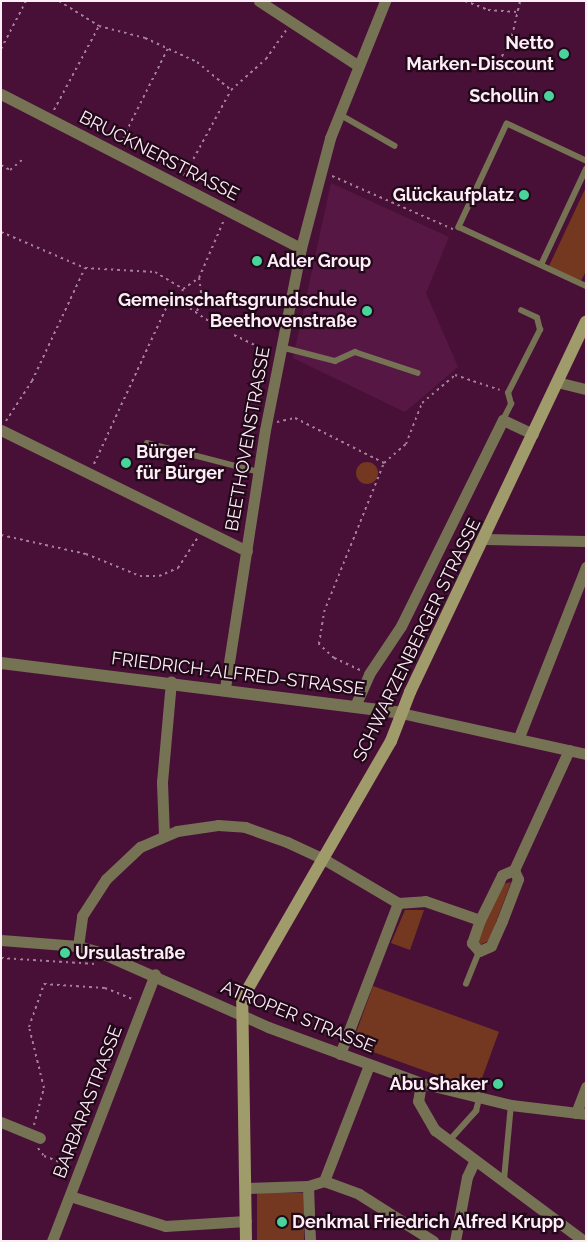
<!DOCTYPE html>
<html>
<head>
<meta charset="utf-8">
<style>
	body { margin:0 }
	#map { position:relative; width:587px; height:1242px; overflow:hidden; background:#491037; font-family:Raleway,sans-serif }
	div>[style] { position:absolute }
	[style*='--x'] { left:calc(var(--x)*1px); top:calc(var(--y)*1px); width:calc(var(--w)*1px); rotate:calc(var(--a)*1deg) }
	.built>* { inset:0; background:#571744 }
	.green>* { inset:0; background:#73381f; transform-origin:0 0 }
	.round { border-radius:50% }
	.path>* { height:2px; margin-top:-1px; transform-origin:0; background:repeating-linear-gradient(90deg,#a48098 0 2.5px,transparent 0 6.5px) }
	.service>* { height:5.5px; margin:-2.75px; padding:0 2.75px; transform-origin:2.75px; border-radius:2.75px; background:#767354 }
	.minor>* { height:11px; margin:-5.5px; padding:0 5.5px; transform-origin:5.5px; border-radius:5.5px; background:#767354 }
	.tertiary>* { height:12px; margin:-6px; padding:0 6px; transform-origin:6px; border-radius:6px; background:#767354 }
	.secondary>* { height:12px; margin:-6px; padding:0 6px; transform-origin:6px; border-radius:6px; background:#a09b6a }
	.dots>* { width:14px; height:14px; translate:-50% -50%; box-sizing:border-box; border:2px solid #220919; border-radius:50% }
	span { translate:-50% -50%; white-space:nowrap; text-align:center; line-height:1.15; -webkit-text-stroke:4.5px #220919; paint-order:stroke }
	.poi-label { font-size:18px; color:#fdedf6; font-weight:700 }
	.right { translate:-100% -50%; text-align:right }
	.left { translate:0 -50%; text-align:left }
	.street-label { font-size:18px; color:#fdedf6 }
	.frame { position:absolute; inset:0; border:2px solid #fdedf6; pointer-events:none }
</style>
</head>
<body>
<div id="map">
	<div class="built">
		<i style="clip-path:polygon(331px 183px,449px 237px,426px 293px,458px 367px,405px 412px,293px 358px)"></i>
	</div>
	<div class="green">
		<i style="clip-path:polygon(586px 187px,586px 271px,581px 281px,549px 266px)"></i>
		<i class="round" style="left:356px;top:462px;width:22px;height:22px"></i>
		<i style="clip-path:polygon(511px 882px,489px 941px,479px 945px,477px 939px,491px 908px,503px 884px)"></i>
		<i style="clip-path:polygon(405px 910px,424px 910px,410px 950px,391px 943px)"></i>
		<i style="left:373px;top:986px;width:134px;height:62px;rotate:20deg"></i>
		<i style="left:257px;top:1193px;width:47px;height:48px"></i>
	</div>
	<div class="path">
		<i style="--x:59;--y:1;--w:47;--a:32"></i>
		<i style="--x:99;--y:26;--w:48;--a:14.6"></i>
		<i style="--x:145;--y:38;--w:57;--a:24.8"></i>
		<i style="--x:197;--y:62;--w:44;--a:39.5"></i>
		<i style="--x:465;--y:1;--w:25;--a:21"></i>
		<i style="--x:488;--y:10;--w:30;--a:4"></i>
		<i style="--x:1;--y:49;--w:54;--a:-62.5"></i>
		<i style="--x:502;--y:71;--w:7;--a:-153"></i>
		<i style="--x:496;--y:68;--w:36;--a:-63"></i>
		<i style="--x:512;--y:36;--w:36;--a:-77"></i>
		<i style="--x:54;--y:110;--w:95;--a:-61.8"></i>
		<i style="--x:120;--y:144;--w:107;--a:-63.4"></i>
		<i style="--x:1;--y:165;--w:10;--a:29"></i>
		<i style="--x:10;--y:170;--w:16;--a:-40"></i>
		<i style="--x:184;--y:176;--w:98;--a:-61.3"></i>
		<i style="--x:231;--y:90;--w:47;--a:-41.5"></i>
		<i style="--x:266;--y:59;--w:35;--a:-55"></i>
		<i style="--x:332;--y:176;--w:132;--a:23.7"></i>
		<i style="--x:1;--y:232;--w:91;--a:23.2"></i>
		<i style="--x:85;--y:268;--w:70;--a:3.3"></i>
		<i style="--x:155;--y:272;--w:33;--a:31"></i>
		<i style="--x:183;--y:289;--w:19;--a:-35"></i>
		<i style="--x:199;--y:278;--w:63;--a:-66.7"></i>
		<i style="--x:183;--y:289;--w:13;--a:108"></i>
		<i style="--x:179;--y:301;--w:48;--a:34"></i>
		<i style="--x:197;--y:311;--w:13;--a:-67"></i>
		<i style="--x:202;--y:299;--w:21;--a:-98"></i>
		<i style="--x:234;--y:335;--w:30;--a:26"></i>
		<i style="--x:261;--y:348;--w:21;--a:101"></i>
		<i style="--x:257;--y:369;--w:9;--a:13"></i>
		<i style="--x:6;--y:421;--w:48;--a:-57"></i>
		<i style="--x:32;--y:381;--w:125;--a:-64.9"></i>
		<i style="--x:277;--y:422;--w:18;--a:-13"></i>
		<i style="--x:295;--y:418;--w:100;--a:26.8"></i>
		<i style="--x:94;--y:464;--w:176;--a:-65.2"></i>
		<i style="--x:168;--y:304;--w:11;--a:-15"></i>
		<i style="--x:1;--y:535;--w:87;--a:12.6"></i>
		<i style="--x:86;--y:554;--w:58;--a:22.2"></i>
		<i style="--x:140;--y:576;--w:19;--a:0"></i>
		<i style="--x:159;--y:576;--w:21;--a:-23"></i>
		<i style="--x:178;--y:568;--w:35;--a:-57"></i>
		<i style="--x:360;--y:670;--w:29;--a:-155"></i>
		<i style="--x:334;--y:658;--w:21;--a:-137"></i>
		<i style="--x:319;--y:644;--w:32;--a:-81"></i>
		<i style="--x:324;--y:612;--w:161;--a:-68.1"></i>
		<i style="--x:384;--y:463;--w:29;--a:-41"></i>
		<i style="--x:406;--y:444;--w:44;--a:-68.7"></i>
		<i style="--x:422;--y:403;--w:43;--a:-40.3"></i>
		<i style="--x:455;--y:375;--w:47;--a:18.4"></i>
		<i style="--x:1;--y:958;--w:95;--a:3.6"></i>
		<i style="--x:34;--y:1125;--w:38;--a:-75"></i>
		<i style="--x:44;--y:1088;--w:63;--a:-103.8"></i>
		<i style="--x:29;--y:1027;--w:46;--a:-70.8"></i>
		<i style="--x:44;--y:984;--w:61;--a:3.8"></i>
		<i style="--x:105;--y:988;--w:32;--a:22"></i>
		<i style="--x:38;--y:1148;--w:10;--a:53"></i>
		<i style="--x:44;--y:1156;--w:28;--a:21"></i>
	</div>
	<div class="service">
		<i style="--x:339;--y:114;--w:64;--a:29.7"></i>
		<i style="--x:586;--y:161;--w:87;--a:-154.9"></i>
		<i style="--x:507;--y:124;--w:114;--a:115"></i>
		<i style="--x:459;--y:227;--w:140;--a:24.9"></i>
		<i style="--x:541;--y:265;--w:106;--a:-64.9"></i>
		<i style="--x:281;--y:347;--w:56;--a:14.5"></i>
		<i style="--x:335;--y:361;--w:22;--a:-24"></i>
		<i style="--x:355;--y:352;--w:66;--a:18.4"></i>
		<i style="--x:503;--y:420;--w:18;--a:-63"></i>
		<i style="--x:511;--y:404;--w:11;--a:-105"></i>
		<i style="--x:508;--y:393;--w:71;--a:-63.1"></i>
		<i style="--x:540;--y:330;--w:12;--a:-104"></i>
		<i style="--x:537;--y:318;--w:17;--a:-155"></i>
		<i style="--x:147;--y:443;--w:116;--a:14.5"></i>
		<i style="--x:466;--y:984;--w:35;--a:-68"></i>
		<i style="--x:448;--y:1142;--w:42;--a:-47.9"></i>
		<i style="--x:476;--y:1111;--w:12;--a:-76"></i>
		<i style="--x:504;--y:1180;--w:75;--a:-84.7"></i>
	</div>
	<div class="minor">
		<i style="--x:259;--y:1;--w:117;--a:33.1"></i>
		<i style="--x:1;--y:94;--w:337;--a:27.2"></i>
		<i style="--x:557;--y:382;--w:30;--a:14"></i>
		<i style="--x:1;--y:430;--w:274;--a:26.2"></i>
		<i style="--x:486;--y:539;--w:100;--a:1.1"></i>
		<i style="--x:225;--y:688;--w:261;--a:-81.2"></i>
		<i style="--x:265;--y:430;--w:186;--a:-78.8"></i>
		<i style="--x:301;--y:248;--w:114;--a:-75.2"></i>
		<i style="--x:330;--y:138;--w:148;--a:-68.1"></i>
		<i style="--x:355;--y:706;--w:35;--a:-66"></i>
		<i style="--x:369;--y:674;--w:58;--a:-56.3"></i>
		<i style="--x:401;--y:626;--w:230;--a:-63.7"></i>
		<i style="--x:503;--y:420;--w:33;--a:25"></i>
		<i style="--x:401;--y:713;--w:189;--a:12.5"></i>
		<i style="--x:519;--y:737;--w:183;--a:-68.5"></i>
		<i style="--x:164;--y:835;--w:53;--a:-92.2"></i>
		<i style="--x:162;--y:782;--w:101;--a:-84.9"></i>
		<i style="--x:514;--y:870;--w:10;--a:66"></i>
		<i style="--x:518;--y:879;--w:45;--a:110.9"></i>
		<i style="--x:502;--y:921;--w:27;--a:114"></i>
		<i style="--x:491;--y:946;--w:13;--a:157"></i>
		<i style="--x:479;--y:951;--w:11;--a:-131"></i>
		<i style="--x:472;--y:943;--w:24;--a:-71"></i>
		<i style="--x:480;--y:920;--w:50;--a:-63.9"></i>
		<i style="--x:502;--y:875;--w:13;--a:-23"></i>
		<i style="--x:514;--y:870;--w:132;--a:-65.4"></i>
		<i style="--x:1;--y:940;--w:77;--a:4.5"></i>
		<i style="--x:78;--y:946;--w:22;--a:16"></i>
		<i style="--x:99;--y:952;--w:185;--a:23.9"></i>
		<i style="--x:268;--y:1027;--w:163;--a:20.1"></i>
		<i style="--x:421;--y:1083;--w:93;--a:13.7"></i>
		<i style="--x:511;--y:1105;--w:76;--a:6.8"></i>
		<i style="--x:78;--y:946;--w:30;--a:-82"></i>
		<i style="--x:82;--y:916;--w:44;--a:-57"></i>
		<i style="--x:106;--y:879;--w:47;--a:-43.3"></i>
		<i style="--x:140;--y:847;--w:40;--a:-23.4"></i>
		<i style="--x:177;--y:831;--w:41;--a:-8.3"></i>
		<i style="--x:218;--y:825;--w:27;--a:4"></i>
		<i style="--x:245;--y:827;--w:45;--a:19.7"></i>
		<i style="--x:287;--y:842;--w:38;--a:25"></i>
		<i style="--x:322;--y:858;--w:88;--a:30.6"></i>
		<i style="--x:398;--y:903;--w:27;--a:-4"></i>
		<i style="--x:425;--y:901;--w:58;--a:19.1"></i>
		<i style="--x:340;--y:1054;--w:162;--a:-69"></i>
		<i style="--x:421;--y:1083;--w:18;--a:99"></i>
		<i style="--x:418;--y:1101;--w:34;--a:60"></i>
		<i style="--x:435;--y:1130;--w:186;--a:36.7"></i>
		<i style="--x:576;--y:1113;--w:28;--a:-69"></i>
		<i style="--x:1;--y:1122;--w:42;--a:22.3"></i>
		<i style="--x:324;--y:1181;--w:37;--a:20"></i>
		<i style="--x:359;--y:1194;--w:88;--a:32.4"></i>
		<i style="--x:324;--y:1181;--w:124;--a:-68.8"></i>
		<i style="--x:308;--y:1186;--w:55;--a:87.9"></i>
		<i style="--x:246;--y:1188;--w:62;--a:-1.8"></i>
		<i style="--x:308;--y:1186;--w:17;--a:-17"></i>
		<i style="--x:70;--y:1196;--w:100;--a:17.5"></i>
		<i style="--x:165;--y:1226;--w:81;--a:-3.5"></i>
		<i style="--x:52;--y:1241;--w:286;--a:-68.9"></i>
		<i style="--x:455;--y:1241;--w:65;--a:-79.4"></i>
		<i style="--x:467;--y:1177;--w:17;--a:-65"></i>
	</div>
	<div class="tertiary">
		<i style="--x:1;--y:663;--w:403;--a:7.1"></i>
	</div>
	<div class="secondary">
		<i style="--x:246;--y:1241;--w:242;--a:-90.9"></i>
		<i style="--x:242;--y:999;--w:298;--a:-60"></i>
		<i style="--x:391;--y:741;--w:53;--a:-68.8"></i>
		<i style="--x:410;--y:692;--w:410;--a:-64.6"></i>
	</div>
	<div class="dots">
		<i style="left:564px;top:54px;background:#49d49c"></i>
		<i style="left:549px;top:96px;background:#49d49c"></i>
		<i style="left:524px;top:195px;background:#49d49c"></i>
		<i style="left:257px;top:261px;background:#49d49c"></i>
		<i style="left:367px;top:311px;background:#49d49c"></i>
		<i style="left:126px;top:463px;background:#49d49c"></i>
		<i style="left:65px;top:953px;background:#49d49c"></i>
		<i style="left:498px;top:1084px;background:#49d49c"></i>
		<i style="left:282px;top:1222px;background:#49d49c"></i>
	</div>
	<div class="poi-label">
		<span class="right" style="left:554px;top:54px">Netto<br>Marken-Discount</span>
		<span class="right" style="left:539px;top:96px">Schollin</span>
		<span class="right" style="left:514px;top:195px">Glückaufplatz</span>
		<span class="left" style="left:267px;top:261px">Adler Group</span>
		<span class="right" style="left:357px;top:311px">Gemeinschaftsgrundschule<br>Beethovenstraße</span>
		<span class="left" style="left:136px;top:463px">Bürger<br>für Bürger</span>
		<span class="left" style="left:75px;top:953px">Ursulastraße</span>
		<span class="right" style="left:488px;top:1084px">Abu Shaker</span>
		<span class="left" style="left:292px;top:1222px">Denkmal Friedrich Alfred Krupp</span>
	</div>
	<div class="street-label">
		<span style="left:159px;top:156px;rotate:27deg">BRUCKNERSTRASSE</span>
		<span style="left:248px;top:439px;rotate:-80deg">BEETHOVENSTRASSE</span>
		<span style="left:417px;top:640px;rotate:-64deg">SCHWARZENBERGER STRASSE</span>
		<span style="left:238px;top:674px;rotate:7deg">FRIEDRICH-ALFRED-STRASSE</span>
		<span style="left:298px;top:1017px;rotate:22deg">ATROPER STRASSE</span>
		<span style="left:88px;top:1102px;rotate:-69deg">BARBARASTRASSE</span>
	</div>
	<div class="frame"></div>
</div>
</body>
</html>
